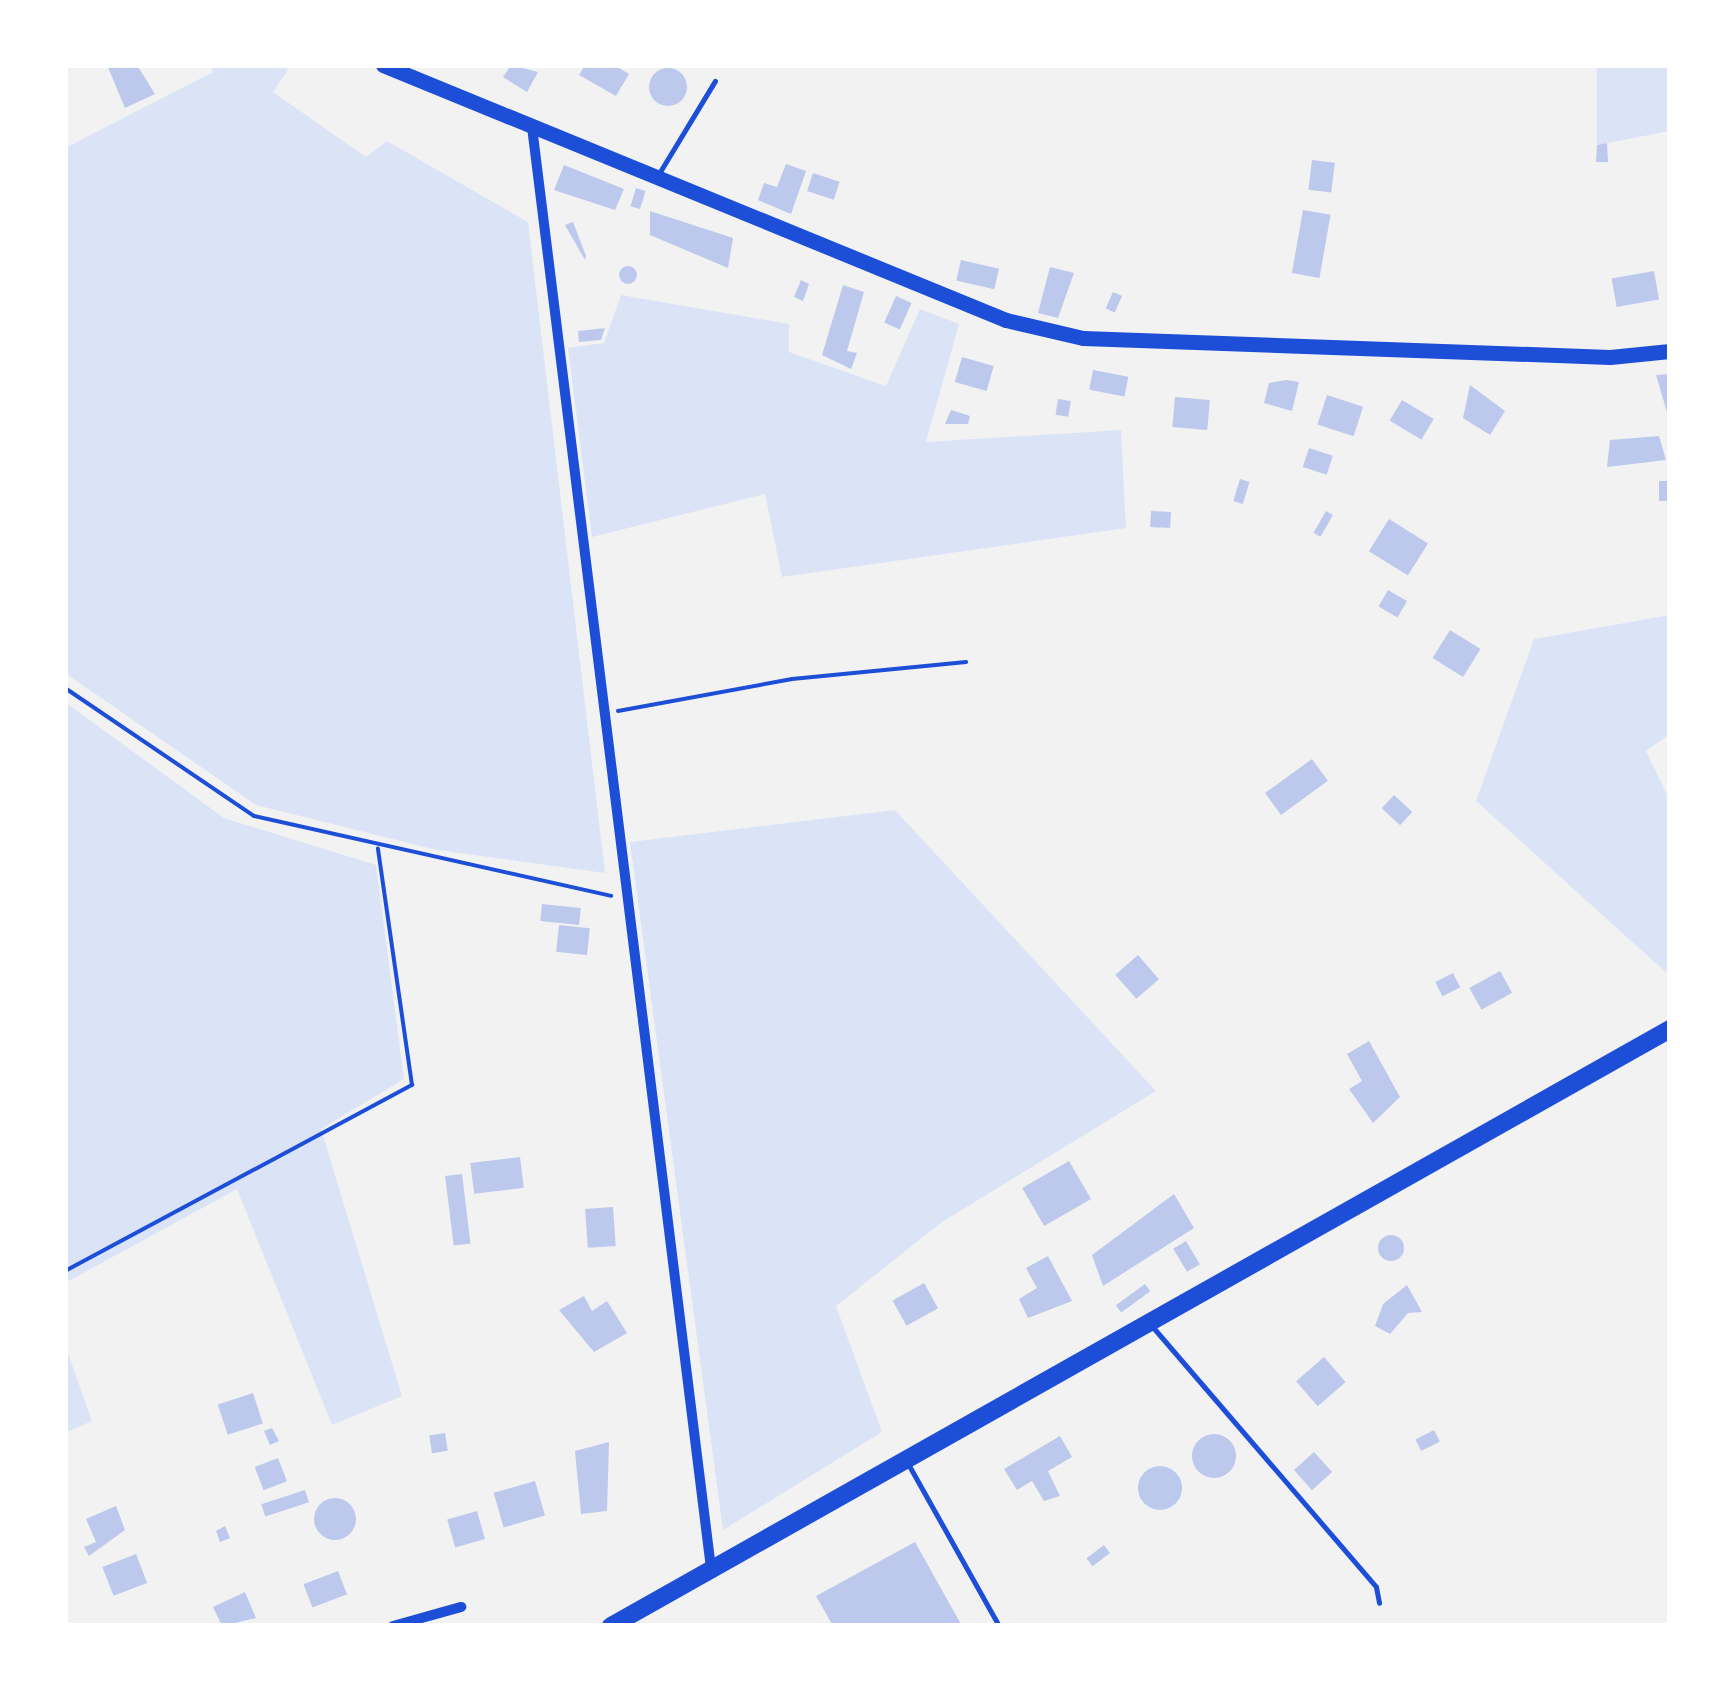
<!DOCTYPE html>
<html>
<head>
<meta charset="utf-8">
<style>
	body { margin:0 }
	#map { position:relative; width:1735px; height:1691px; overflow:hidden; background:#f2f2f2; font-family:Barlow,sans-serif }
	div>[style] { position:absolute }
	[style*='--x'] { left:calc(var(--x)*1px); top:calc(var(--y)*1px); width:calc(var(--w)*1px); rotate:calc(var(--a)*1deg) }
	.green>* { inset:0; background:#dbe4f7 }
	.building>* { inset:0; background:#bdc9ec; transform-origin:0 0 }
	.round { border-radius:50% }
	.path>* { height:4px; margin:-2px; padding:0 2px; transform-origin:2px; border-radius:2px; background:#1d4ed8 }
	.service>* { height:5px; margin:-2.5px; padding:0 2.5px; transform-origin:2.5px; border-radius:2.5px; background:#1d4ed8 }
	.minor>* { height:10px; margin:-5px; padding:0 5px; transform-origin:5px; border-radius:5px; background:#1d4ed8 }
	.secondary>* { height:15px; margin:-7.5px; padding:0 7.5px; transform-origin:7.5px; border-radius:7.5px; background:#1d4ed8 }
	.primary>* { height:18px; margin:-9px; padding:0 9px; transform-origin:9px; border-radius:9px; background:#1d4ed8 }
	span { translate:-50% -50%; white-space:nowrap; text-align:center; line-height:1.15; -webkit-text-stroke:10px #fff; paint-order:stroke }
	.frame { position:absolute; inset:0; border:68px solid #fff; pointer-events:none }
</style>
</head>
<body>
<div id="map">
	<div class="green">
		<i style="clip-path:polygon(209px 65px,291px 65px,273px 92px,366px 157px,387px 141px,528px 222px,605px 873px,437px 850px,256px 805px,65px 673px,65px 148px,213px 72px)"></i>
		<i style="clip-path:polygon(1597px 65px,1670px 65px,1670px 131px,1597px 145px)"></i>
		<i style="clip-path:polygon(621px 295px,789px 324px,789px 352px,886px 386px,920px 309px,959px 324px,926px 442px,1121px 430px,1126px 528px,782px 577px,765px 494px,592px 537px,568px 348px,604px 343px)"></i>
		<i style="clip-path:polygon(1670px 615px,1670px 734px,1646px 751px,1670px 801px,1670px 976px,1476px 801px,1534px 639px)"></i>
		<i style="clip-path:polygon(65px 702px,224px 818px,376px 865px,404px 1079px,321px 1129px,402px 1396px,332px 1425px,237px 1189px,65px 1283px)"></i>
		<i style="clip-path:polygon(895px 810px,1156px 1091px,942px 1222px,836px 1306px,882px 1432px,723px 1530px,630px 842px)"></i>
		<i style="clip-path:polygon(65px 1345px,92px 1421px,65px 1433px)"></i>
	</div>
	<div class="building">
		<i style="clip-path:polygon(107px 65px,137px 65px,155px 94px,125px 108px)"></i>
		<i style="clip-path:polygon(511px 65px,538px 72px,527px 92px,503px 77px)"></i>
		<i style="clip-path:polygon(585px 65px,614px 65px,629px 74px,616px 96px,579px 75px)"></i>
		<i class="round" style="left:649px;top:68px;width:38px;height:38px"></i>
		<i style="clip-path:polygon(1607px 143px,1608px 162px,1596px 162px,1597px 145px)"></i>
		<i style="left:1312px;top:160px;width:23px;height:30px;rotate:7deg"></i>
		<i style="clip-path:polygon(786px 164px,806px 171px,791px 214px,758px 200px,764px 183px,777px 187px)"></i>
		<i style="clip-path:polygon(564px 165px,624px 189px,615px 210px,554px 190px)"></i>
		<i style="left:813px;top:173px;width:28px;height:19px;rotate:18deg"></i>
		<i style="left:636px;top:188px;width:10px;height:19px;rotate:17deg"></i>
		<i style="left:1303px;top:210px;width:28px;height:64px;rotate:10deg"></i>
		<i style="clip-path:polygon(650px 211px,733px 238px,728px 268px,650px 235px)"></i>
		<i style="clip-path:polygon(573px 222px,586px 256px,585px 260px,565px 225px)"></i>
		<i style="left:961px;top:260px;width:39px;height:21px;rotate:13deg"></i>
		<i class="round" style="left:619px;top:266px;width:18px;height:18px"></i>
		<i style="clip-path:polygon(1050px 267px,1074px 273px,1058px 318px,1038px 313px)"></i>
		<i style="left:1654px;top:271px;width:29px;height:43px;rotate:80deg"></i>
		<i style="clip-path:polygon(801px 280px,809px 284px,803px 301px,794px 297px)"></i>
		<i style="clip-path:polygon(843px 285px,864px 292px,847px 351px,857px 353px,851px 369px,822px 355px)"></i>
		<i style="left:1113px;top:292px;width:10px;height:18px;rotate:24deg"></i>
		<i style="left:896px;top:296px;width:17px;height:29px;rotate:24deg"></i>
		<i style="clip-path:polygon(605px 328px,601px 340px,579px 342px,578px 331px)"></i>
		<i style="left:962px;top:357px;width:33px;height:26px;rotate:16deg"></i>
		<i style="left:1093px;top:370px;width:36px;height:20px;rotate:11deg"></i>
		<i style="clip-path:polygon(1670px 374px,1670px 419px,1669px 419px,1656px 375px)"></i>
		<i style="clip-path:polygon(1286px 380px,1299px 382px,1292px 411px,1264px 403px,1269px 383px)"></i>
		<i style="clip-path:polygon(1470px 385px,1505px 411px,1490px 435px,1463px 418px)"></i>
		<i style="left:1327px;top:395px;width:38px;height:31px;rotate:18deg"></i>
		<i style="left:1175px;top:397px;width:35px;height:30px;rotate:5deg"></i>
		<i style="left:1058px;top:399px;width:13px;height:16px;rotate:9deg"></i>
		<i style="left:1402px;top:400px;width:37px;height:24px;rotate:31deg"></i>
		<i style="clip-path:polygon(951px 410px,970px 416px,968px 424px,945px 424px)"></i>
		<i style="clip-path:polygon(1659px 436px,1666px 460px,1607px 467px,1610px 440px)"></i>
		<i style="left:1309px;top:448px;width:25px;height:20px;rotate:18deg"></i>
		<i style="left:1240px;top:479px;width:10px;height:23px;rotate:17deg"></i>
		<i style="left:1659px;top:481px;width:10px;height:20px"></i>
		<i style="left:1151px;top:511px;width:20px;height:16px;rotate:3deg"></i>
		<i style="left:1326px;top:511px;width:8px;height:25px;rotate:30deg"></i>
		<i style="left:1389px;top:519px;width:46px;height:38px;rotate:32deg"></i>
		<i style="left:1388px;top:590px;width:22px;height:19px;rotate:30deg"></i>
		<i style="left:1450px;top:630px;width:36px;height:33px;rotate:32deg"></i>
		<i style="left:1312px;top:759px;width:27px;height:58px;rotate:54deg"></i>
		<i style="left:1394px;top:795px;width:25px;height:18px;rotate:43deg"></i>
		<i style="left:542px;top:904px;width:39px;height:17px;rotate:6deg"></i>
		<i style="left:559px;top:925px;width:31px;height:27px;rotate:6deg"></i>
		<i style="left:1138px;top:955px;width:32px;height:30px;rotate:49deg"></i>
		<i style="left:1500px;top:971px;width:25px;height:35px;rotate:61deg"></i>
		<i style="left:1453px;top:973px;width:16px;height:20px;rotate:63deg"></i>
		<i style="clip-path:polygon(1369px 1041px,1400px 1097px,1373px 1123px,1349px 1089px,1362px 1081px,1347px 1054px)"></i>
		<i style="left:520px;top:1157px;width:31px;height:50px;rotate:83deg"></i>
		<i style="left:1069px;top:1161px;width:44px;height:54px;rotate:60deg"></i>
		<i style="left:462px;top:1174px;width:70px;height:17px;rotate:83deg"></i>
		<i style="clip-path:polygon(1174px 1194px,1194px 1228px,1103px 1286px,1092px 1255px)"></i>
		<i style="left:613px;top:1207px;width:39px;height:28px;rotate:86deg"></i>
		<i class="round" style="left:1378px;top:1235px;width:26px;height:26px"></i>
		<i style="left:1186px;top:1241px;width:27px;height:15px;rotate:59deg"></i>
		<i style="clip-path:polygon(1048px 1256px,1072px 1301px,1028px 1318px,1019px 1299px,1037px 1288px,1026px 1268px)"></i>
		<i style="left:924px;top:1283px;width:29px;height:36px;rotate:61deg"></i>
		<i style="left:1145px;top:1284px;width:9px;height:36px;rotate:54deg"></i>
		<i style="clip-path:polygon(1407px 1285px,1422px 1312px,1408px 1313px,1390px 1334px,1375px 1326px,1383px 1304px)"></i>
		<i style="clip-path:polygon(584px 1296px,592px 1311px,607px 1301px,627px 1333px,594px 1352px,559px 1310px)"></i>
		<i style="left:1324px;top:1357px;width:33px;height:37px;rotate:49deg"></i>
		<i style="left:253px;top:1393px;width:32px;height:37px;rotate:72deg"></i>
		<i style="clip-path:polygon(272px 1428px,279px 1441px,270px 1445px,264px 1431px)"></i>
		<i style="left:1434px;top:1430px;width:13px;height:21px;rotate:63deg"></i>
		<i style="left:445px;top:1433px;width:18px;height:16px;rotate:81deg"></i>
		<i class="round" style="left:1192px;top:1434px;width:44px;height:44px"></i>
		<i style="clip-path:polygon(1060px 1436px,1072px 1457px,1048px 1471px,1060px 1496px,1044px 1501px,1032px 1481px,1017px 1490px,1004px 1469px)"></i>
		<i style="clip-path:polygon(609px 1442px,607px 1511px,581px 1514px,575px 1451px)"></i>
		<i style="left:1314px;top:1452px;width:27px;height:27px;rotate:48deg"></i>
		<i style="left:278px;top:1458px;width:25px;height:25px;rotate:69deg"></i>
		<i class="round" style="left:1138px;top:1466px;width:44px;height:44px"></i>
		<i style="left:535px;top:1481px;width:36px;height:43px;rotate:74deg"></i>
		<i style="left:305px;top:1490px;width:13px;height:46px;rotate:72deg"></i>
		<i class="round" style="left:314px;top:1498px;width:42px;height:42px"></i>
		<i style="clip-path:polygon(116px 1506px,125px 1530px,89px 1556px,84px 1547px,96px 1542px,86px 1519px)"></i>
		<i style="left:477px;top:1511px;width:29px;height:31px;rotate:74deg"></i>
		<i style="clip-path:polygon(225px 1526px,230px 1538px,220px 1542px,216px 1531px)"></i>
		<i style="clip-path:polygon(915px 1542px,962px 1626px,833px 1626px,816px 1596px)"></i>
		<i style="left:1104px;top:1545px;width:10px;height:22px;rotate:53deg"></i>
		<i style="left:136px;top:1554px;width:31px;height:36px;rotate:69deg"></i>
		<i style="left:338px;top:1571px;width:25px;height:37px;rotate:69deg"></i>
		<i style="clip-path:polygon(245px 1592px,256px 1618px,222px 1626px,213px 1607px)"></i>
	</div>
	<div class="path">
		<i style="--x:65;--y:688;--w:228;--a:34.1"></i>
		<i style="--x:254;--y:816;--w:366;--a:12.6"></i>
		<i style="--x:618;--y:711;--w:177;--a:-10.4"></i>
		<i style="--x:792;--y:679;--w:175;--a:-5.6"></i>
		<i style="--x:65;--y:1271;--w:394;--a:-28.2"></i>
		<i style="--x:412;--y:1085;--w:239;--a:-98.2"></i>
	</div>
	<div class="service">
		<i style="--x:658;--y:175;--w:110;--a:-58.8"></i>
		<i style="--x:1151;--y:1325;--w:345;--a:49.3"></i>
		<i style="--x:1376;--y:1587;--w:16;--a:79"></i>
		<i style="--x:907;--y:1462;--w:188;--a:60.7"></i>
	</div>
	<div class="minor">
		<i style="--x:532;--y:127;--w:1453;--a:82.92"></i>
		<i style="--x:393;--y:1626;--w:71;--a:-15.6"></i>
	</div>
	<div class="secondary">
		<i style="--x:383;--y:65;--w:673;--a:22.26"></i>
		<i style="--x:1006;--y:320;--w:79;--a:13.2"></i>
		<i style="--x:1083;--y:338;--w:527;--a:2.06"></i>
		<i style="--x:1610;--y:357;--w:60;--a:-5.7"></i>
	</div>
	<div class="primary">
		<i style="--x:611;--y:1626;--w:1216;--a:-29.41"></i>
	</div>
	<div class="frame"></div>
</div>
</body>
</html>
